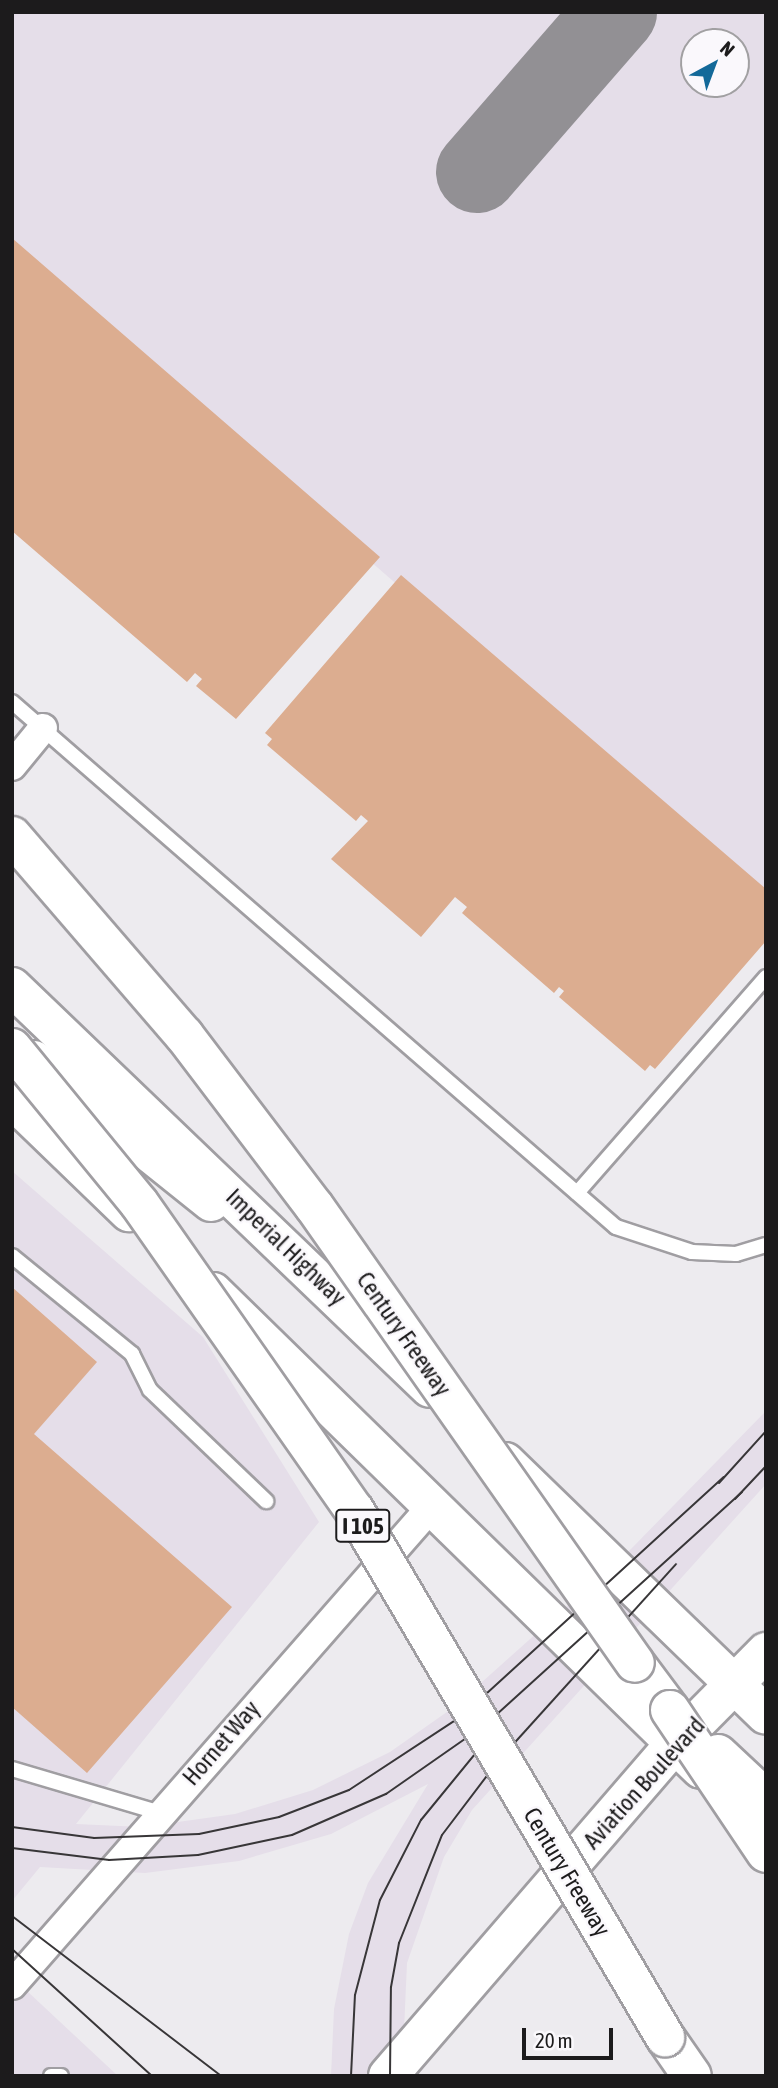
<!DOCTYPE html>
<html>
<head>
<meta charset="utf-8">
<style>
	body { margin:0 }
	#map { position:relative; width:778px; height:2088px; overflow:hidden; background:#edebef; font-family:"Asap Condensed",sans-serif }
	div>[style] { position:absolute }
	[style*='--x'] { left:calc(var(--x)*1px); top:calc(var(--y)*1px); width:calc(var(--w)*1px); rotate:calc(var(--a)*1deg) }
	.built>* { inset:0; background:#e5dee9 }
	.taxiway>* { height:82px; margin:-41px; padding:0 41px; transform-origin:41px; border-radius:41px; background:#929094 }
	.building>* { inset:0; background:#dcad90 }
	.roads { filter:drop-shadow(2px 0 #a09ea2) drop-shadow(-2px 0 #a09ea2) drop-shadow(0 2px #a09ea2) drop-shadow(0 -2px #a09ea2) }
	.service>* { height:14px; margin:-7px; padding:0 7px; transform-origin:7px; border-radius:7px; background:#fff }
	.minor>* { height:28px; margin:-14px; padding:0 14px; transform-origin:14px; border-radius:14px; background:#fff }
	.secondary>* { height:38px; margin:-19px; padding:0 19px; transform-origin:19px; border-radius:19px; background:#fff }
	.primary>* { height:38px; margin:-19px; padding:0 19px; transform-origin:19px; border-radius:19px; background:#fff }
	.motorway>* { height:38px; margin:-19px; padding:0 19px; transform-origin:19px; border-radius:19px; background:#fff }
	.tram>* { height:2px; margin:-1px; padding:0 1px; transform-origin:1px; border-radius:1px; background:#383638 }
	.bridges { filter:drop-shadow(2px 0 #a09ea2) drop-shadow(-2px 0 #a09ea2) drop-shadow(0 2px #a09ea2) drop-shadow(0 -2px #a09ea2) }
	.motorway-bridge>* { height:38px; margin:-19px; padding:0 19px; transform-origin:19px; border-radius:19px; background:#fff }
	span { translate:-50% -50%; white-space:nowrap; text-align:center; line-height:1.15; -webkit-text-stroke:5px #faf8fc; paint-order:stroke }
	.shield-label span { padding:2px 5px; background:#faf8fc; border:2px solid; border-radius:5px; -webkit-text-stroke-width:0 }
	.shield-label { font-size:23px; color:#1c1b1c; font-weight:700 }
	.street-label { font-size:24px; color:#1c1b1c }
	.frame { position:absolute; inset:0; border:14px solid #1c1b1c; pointer-events:none }
	.north { position:absolute; left:680px; top:28px; width:70px; height:70px; box-sizing:border-box; background:#faf8fc; border:2px solid #a1a0a2; border-radius:50%; rotate:41deg; font-size:19px; font-weight:700; line-height:28px; text-align:center; color:#1c1b1c }
	.north::after { content:''; display:block; margin:auto; width:24px; height:32px; background:#136999; clip-path:polygon(50% 0,100% 100%,50% 72%,0 100%) }
	.scale { position:absolute; left:522px; top:2028px; width:91px; height:32px; box-sizing:border-box; border:4px solid #1c1b1c; border-top:0; padding-left:9px; font-size:21px; line-height:24px; white-space:nowrap; color:#1c1b1c; -webkit-text-stroke:5px #faf8fc; paint-order:stroke }
</style>
</head>
<body>
<div id="map">
	<div class="built">
		<i style="clip-path:polygon(evenodd,12px 12px,766px 12px,766px 906px,12px 249px,12px 12px,694px 42px,736px 42px,736px 84px,694px 84px,694px 42px)"></i>
		<i style="clip-path:polygon(12px 1171px,203px 1337px,319px 1522px,76px 1824px,142px 1827px,235px 1814px,313px 1790px,390px 1752px,454px 1707px,631px 1549px,766px 1411px,766px 1484px,472px 1810px,444px 1857px,407px 1963px,402px 2076px,331px 2076px,334px 2009px,349px 1934px,368px 1883px,428px 1784px,331px 1834px,239px 1861px,145px 1873px,40px 1867px,12px 1901px)"></i>
		<i style="clip-path:polygon(12px 1977px,118px 2076px,12px 2076px)"></i>
	</div>
	<div class="taxiway">
		<i style="--x:477;--y:172;--w:212;--a:-49"></i>
	</div>
	<div class="building">
		<i style="clip-path:polygon(12px 238px,380px 557px,236px 719px,196px 686px,202px 679px,195px 673px,187px 682px,12px 531px)"></i>
		<i style="clip-path:polygon(401px 575px,766px 889px,766px 941px,655px 1069px,650px 1065px,645px 1071px,559px 997px,564px 991px,559px 987px,554px 993px,462px 913px,467px 907px,455px 897px,421px 937px,331px 859px,368px 821px,361px 815px,356px 821px,267px 745px,272px 739px,265px 733px)"></i>
		<i style="clip-path:polygon(12px 1287px,97px 1362px,34px 1434px,232px 1607px,87px 1773px,12px 1707px)"></i>
	</div>
	<div class="roads">
		<div class="service">
			<i style="--x:12;--y:702;--w:800;--a:41"></i>
			<i style="--x:616;--y:1227;--w:80;--a:18.2"></i>
			<i style="--x:692;--y:1252;--w:44;--a:2.6"></i>
			<i style="--x:736;--y:1254;--w:31;--a:-17"></i>
			<i style="--x:577;--y:1193;--w:287;--a:-48.8"></i>
			<i style="--x:12;--y:1256;--w:155;--a:39.2"></i>
			<i style="--x:132;--y:1354;--w:40;--a:63.4"></i>
			<i style="--x:150;--y:1390;--w:161;--a:43.7"></i>
			<i style="--x:12;--y:1769;--w:155;--a:16.5"></i>
			<i style="--x:51;--y:2076;--w:10;--a:0"></i>
		</div>
		<div class="minor">
			<i style="--x:12;--y:766;--w:49;--a:-50.8"></i>
			<i style="--x:12;--y:1985;--w:638;--a:-48.75"></i>
		</div>
		<div class="secondary">
			<i style="--x:388;--y:2076;--w:437;--a:-49.2"></i>
			<i style="--x:674;--y:1745;--w:131;--a:-45.3"></i>
		</div>
		<div class="primary">
			<i style="--x:12;--y:987;--w:579;--a:43.81"></i>
			<i style="--x:34;--y:1060;--w:227;--a:38.7"></i>
			<i style="--x:12;--y:1099;--w:163;--a:44"></i>
			<i style="--x:213;--y:1292;--w:682;--a:44.35"></i>
			<i style="--x:505;--y:1462;--w:363;--a:44.1"></i>
		</div>
		<div class="motorway">
			<i style="--x:635;--y:1663;--w:59;--a:53.3"></i>
			<i style="--x:665;--y:2037;--w:47;--a:55.3"></i>
		</div>
	</div>
	<div class="tram">
		<i style="--x:719;--y:1483;--w:70;--a:-47.9"></i>
		<i style="--x:735;--y:1499;--w:45;--a:-46.8"></i>
		<i style="--x:12;--y:1827;--w:83;--a:7.6"></i>
		<i style="--x:94;--y:1838;--w:105;--a:-2.2"></i>
		<i style="--x:199;--y:1834;--w:82;--a:-12"></i>
		<i style="--x:279;--y:1817;--w:75;--a:-21.1"></i>
		<i style="--x:349;--y:1790;--w:136;--a:-33.3"></i>
		<i style="--x:463;--y:1715;--w:353;--a:-42.4"></i>
		<i style="--x:12;--y:1848;--w:98;--a:7.1"></i>
		<i style="--x:109;--y:1860;--w:89;--a:-3.2"></i>
		<i style="--x:198;--y:1855;--w:96;--a:-12"></i>
		<i style="--x:292;--y:1835;--w:103;--a:-23.6"></i>
		<i style="--x:386;--y:1794;--w:121;--a:-34.9"></i>
		<i style="--x:485;--y:1725;--w:347;--a:-42.2"></i>
		<i style="--x:12;--y:1916;--w:263;--a:37.4"></i>
		<i style="--x:12;--y:1949;--w:189;--a:42.2"></i>
		<i style="--x:351;--y:2076;--w:81;--a:-87.2"></i>
		<i style="--x:355;--y:1995;--w:98;--a:-75.3"></i>
		<i style="--x:380;--y:1900;--w:90;--a:-62.9"></i>
		<i style="--x:421;--y:1820;--w:128;--a:-50.7"></i>
		<i style="--x:390;--y:2076;--w:89;--a:-89.4"></i>
		<i style="--x:391;--y:1987;--w:45;--a:-79.7"></i>
		<i style="--x:399;--y:1943;--w:116;--a:-68.3"></i>
		<i style="--x:442;--y:1835;--w:94;--a:-52.8"></i>
		<i style="--x:499;--y:1760;--w:264;--a:-47.9"></i>
	</div>
	<div class="bridges">
		<div class="motorway-bridge">
			<i style="--x:12;--y:836;--w:263;--a:49.2"></i>
			<i style="--x:184;--y:1035;--w:215;--a:52.8"></i>
			<i style="--x:314;--y:1206;--w:558;--a:54.92"></i>
			<i style="--x:12;--y:1048;--w:200;--a:50.7"></i>
			<i style="--x:139;--y:1203;--w:376;--a:55"></i>
			<i style="--x:355;--y:1511;--w:611;--a:59.49"></i>
			<i style="--x:670;--y:1710;--w:172;--a:56.1"></i>
			<i style="--x:718;--y:1754;--w:66;--a:43.2"></i>
		</div>
	</div>
	<div class="shield-label">
		<span style="left:363px;top:1526px">I 105</span>
	</div>
	<div class="street-label">
		<span style="left:286px;top:1247px;rotate:44deg">Imperial Highway</span>
		<span style="left:404px;top:1334px;rotate:55deg">Century Freeway</span>
		<span style="left:221px;top:1743px;rotate:-49deg">Hornet Way</span>
		<span style="left:644px;top:1783px;rotate:-48deg">Aviation Boulevard</span>
		<span style="left:567px;top:1872px;rotate:59deg">Century Freeway</span>
	</div>
	<div class="frame"></div>
	<div class="north">N</div>
	<div class="scale">20 m</div>
</div>
</body>
</html>
